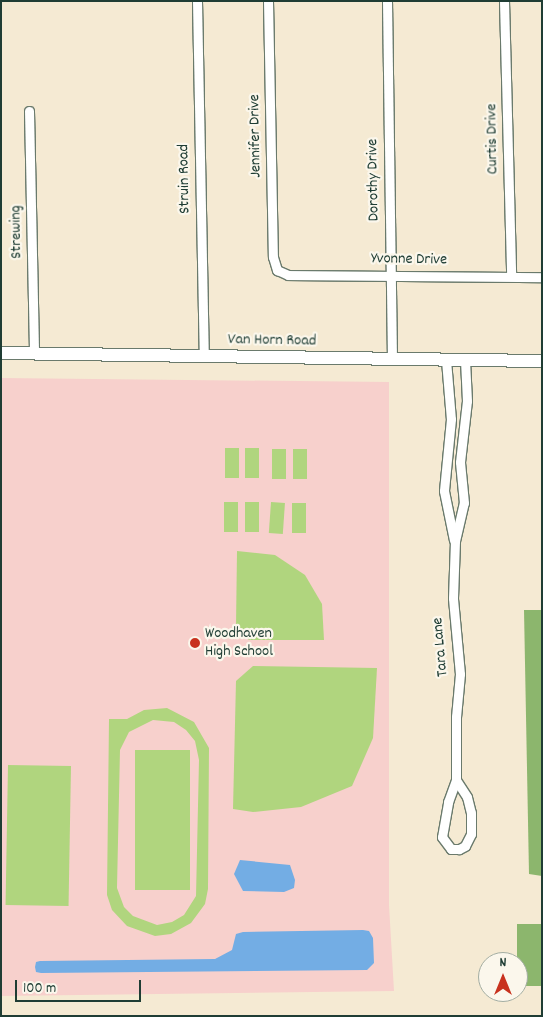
<!DOCTYPE html>
<html>
<head>
<meta charset="utf-8">
<style>
	body { margin:0 }
	#map { position:relative; width:543px; height:1017px; overflow:hidden; background:#f5ead3; font-family:Dekko,sans-serif }
	div>[style] { position:absolute }
	[style*='--x'] { left:calc(var(--x)*1px); top:calc(var(--y)*1px); width:calc(var(--w)*1px); rotate:calc(var(--a)*1deg) }
	.built>* { inset:0; background:#f7d0cc }
	.green>* { inset:0; background:#b0d57e; transform-origin:0 0 }
	.forest>* { inset:0; background:#8cb66d; transform-origin:0 0 }
	.water>* { inset:0; background:#73ade4 }
	.roads { filter:drop-shadow(1px 0 #6a7a6c) drop-shadow(-1px 0 #6a7a6c) drop-shadow(0 1px #6a7a6c) drop-shadow(0 -1px #6a7a6c) }
	.minor>* { height:9px; margin:-4.5px; padding:0 4.5px; transform-origin:4.5px; border-radius:4.5px; background:#fff }
	.secondary>* { height:12px; margin:-6px; padding:0 6px; transform-origin:6px; border-radius:6px; background:#fff }
	.dots>* { width:14px; height:14px; translate:-50% -50%; box-sizing:border-box; border:2px solid #fbf7ec; border-radius:50% }
	span { translate:-50% -50%; white-space:nowrap; text-align:center; line-height:1.15; -webkit-text-stroke:4.5px #fbf7ec; paint-order:stroke }
	.street-label { font-size:16px; color:#1f3d34 }
	.poi-label { font-size:16px; color:#1f3d34 }
	.left { translate:0 -50%; text-align:left }
	.frame { position:absolute; inset:0; border:2px solid #1f3d34; pointer-events:none }
	.north { position:absolute; left:478px; top:952px; width:50px; height:50px; box-sizing:border-box; background:#fbf7ec; border:1px solid #a3ada2; border-radius:50%; rotate:0deg; font-size:14px; font-weight:700; line-height:20px; text-align:center; color:#1f3d34 }
	.north::after { content:''; display:block; margin:auto; width:18px; height:22px; background:#c8321e; clip-path:polygon(50% 0,100% 100%,50% 72%,0 100%) }
	.scale { position:absolute; left:15px; top:980px; width:126px; height:22px; box-sizing:border-box; border:2px solid #1f3d34; border-top:0; padding-left:6px; font-size:15px; line-height:18px; white-space:nowrap; color:#1f3d34; -webkit-text-stroke:4px #fbf7ec; paint-order:stroke }
</style>
</head>
<body>
<div id="map">
	<div class="built">
		<i style="clip-path:polygon(1px 378px,389px 382px,389px 905px,394px 991px,1px 996px)"></i>
	</div>
	<div class="green">
		<i style="left:225px;top:448px;width:14px;height:30px"></i>
		<i style="left:245px;top:448px;width:14px;height:30px"></i>
		<i style="left:272px;top:449px;width:14px;height:30px"></i>
		<i style="left:293px;top:449px;width:14px;height:30px"></i>
		<i style="left:224px;top:502px;width:14px;height:30px"></i>
		<i style="left:245px;top:502px;width:14px;height:30px"></i>
		<i style="left:271px;top:502px;width:14px;height:31px;rotate:4deg"></i>
		<i style="left:292px;top:503px;width:14px;height:30px"></i>
		<i style="clip-path:polygon(237px 551px,275px 555px,305px 575px,322px 604px,324px 640px,249px 640px,236px 626px)"></i>
		<i style="clip-path:polygon(253px 666px,377px 668px,373px 738px,352px 786px,301px 807px,253px 812px,233px 809px,236px 681px)"></i>
		<i style="clip-path:polygon(evenodd,167px 708px,194px 722px,209px 748px,208px 889px,205px 904px,191px 923px,171px 934px,155px 936px,127px 926px,112px 910px,107px 895px,109px 719px,127px 719px,144px 710px,167px 708px,153px 720px,174px 722px,186px 730px,195px 741px,199px 760px,196px 896px,184px 915px,172px 922px,157px 925px,133px 916px,124px 907px,117px 888px,120px 750px,129px 732px,153px 720px)"></i>
		<i style="left:135px;top:750px;width:55px;height:140px"></i>
		<i style="left:8px;top:765px;width:63px;height:140px;rotate:1deg"></i>
	</div>
	<div class="forest">
		<i style="clip-path:polygon(524px 610px,542px 610px,542px 876px,529px 874px)"></i>
		<i style="left:542px;top:924px;width:62px;height:25px;rotate:90deg"></i>
	</div>
	<div class="water">
		<i style="clip-path:polygon(240px 860px,290px 865px,295px 880px,294px 888px,284px 892px,243px 891px,234px 874px)"></i>
		<i style="clip-path:polygon(363px 930px,369px 931px,373px 938px,374px 963px,367px 970px,41px 973px,36px 972px,35px 967px,36px 962px,40px 961px,215px 959px,232px 950px,236px 934px,243px 932px)"></i>
	</div>
	<div class="roads">
		<div class="minor">
			<i style="--x:197;--y:1;--w:356;--a:88.9"></i>
			<i style="--x:268;--y:1;--w:256;--a:88.9"></i>
			<i style="--x:273;--y:257;--w:14;--a:73"></i>
			<i style="--x:277;--y:270;--w:12;--a:24"></i>
			<i style="--x:288;--y:275;--w:254;--a:0.5"></i>
			<i style="--x:387;--y:1;--w:358;--a:89.2"></i>
			<i style="--x:504;--y:1;--w:275;--a:88.5"></i>
			<i style="--x:29;--y:111;--w:243;--a:88.8"></i>
			<i style="--x:446;--y:360;--w:59;--a:85.2"></i>
			<i style="--x:451;--y:419;--w:72;--a:95.6"></i>
			<i style="--x:444;--y:491;--w:50;--a:78.5"></i>
			<i style="--x:456;--y:780;--w:20;--a:57"></i>
			<i style="--x:467;--y:797;--w:16;--a:76"></i>
			<i style="--x:471;--y:813;--w:21;--a:90"></i>
			<i style="--x:471;--y:834;--w:13;--a:117"></i>
			<i style="--x:465;--y:846;--w:7;--a:153"></i>
			<i style="--x:459;--y:849;--w:8;--a:180"></i>
			<i style="--x:451;--y:849;--w:15;--a:-127"></i>
			<i style="--x:442;--y:837;--w:36;--a:-80"></i>
			<i style="--x:448;--y:802;--w:23;--a:-70"></i>
			<i style="--x:456;--y:780;--w:63;--a:-90"></i>
			<i style="--x:456;--y:717;--w:43;--a:-84.7"></i>
			<i style="--x:460;--y:674;--w:76;--a:-95.3"></i>
			<i style="--x:453;--y:598;--w:57;--a:-88"></i>
			<i style="--x:455;--y:541;--w:39;--a:-77"></i>
			<i style="--x:464;--y:503;--w:41;--a:-95.6"></i>
			<i style="--x:460;--y:462;--w:61;--a:-83.5"></i>
			<i style="--x:467;--y:401;--w:41;--a:-92.8"></i>
		</div>
		<div class="secondary">
			<i style="--x:1;--y:353;--w:541;--a:0.85"></i>
		</div>
	</div>
	<div class="dots">
		<i style="left:195px;top:643px;background:#c8321e"></i>
	</div>
	<div class="street-label">
		<span style="left:256px;top:136px;rotate:-91deg">Jennifer Drive</span>
		<span style="left:493px;top:139px;rotate:-91deg">Curtis Drive</span>
		<span style="left:185px;top:179px;rotate:-91deg">Struin Road</span>
		<span style="left:374px;top:180px;rotate:-91deg">Dorothy Drive</span>
		<span style="left:17px;top:232px;rotate:-91deg">Strewing</span>
		<span style="left:409px;top:260px;rotate:1deg">Yvonne Drive</span>
		<span style="left:272px;top:341px;rotate:1deg">Van Horn Road</span>
		<span style="left:441px;top:647px;rotate:-95deg">Tara Lane</span>
	</div>
	<div class="poi-label">
		<span class="left" style="left:205px;top:643px">Woodhaven<br>High School</span>
	</div>
	<div class="frame"></div>
	<div class="north">N</div>
	<div class="scale">100 m</div>
</div>
</body>
</html>
